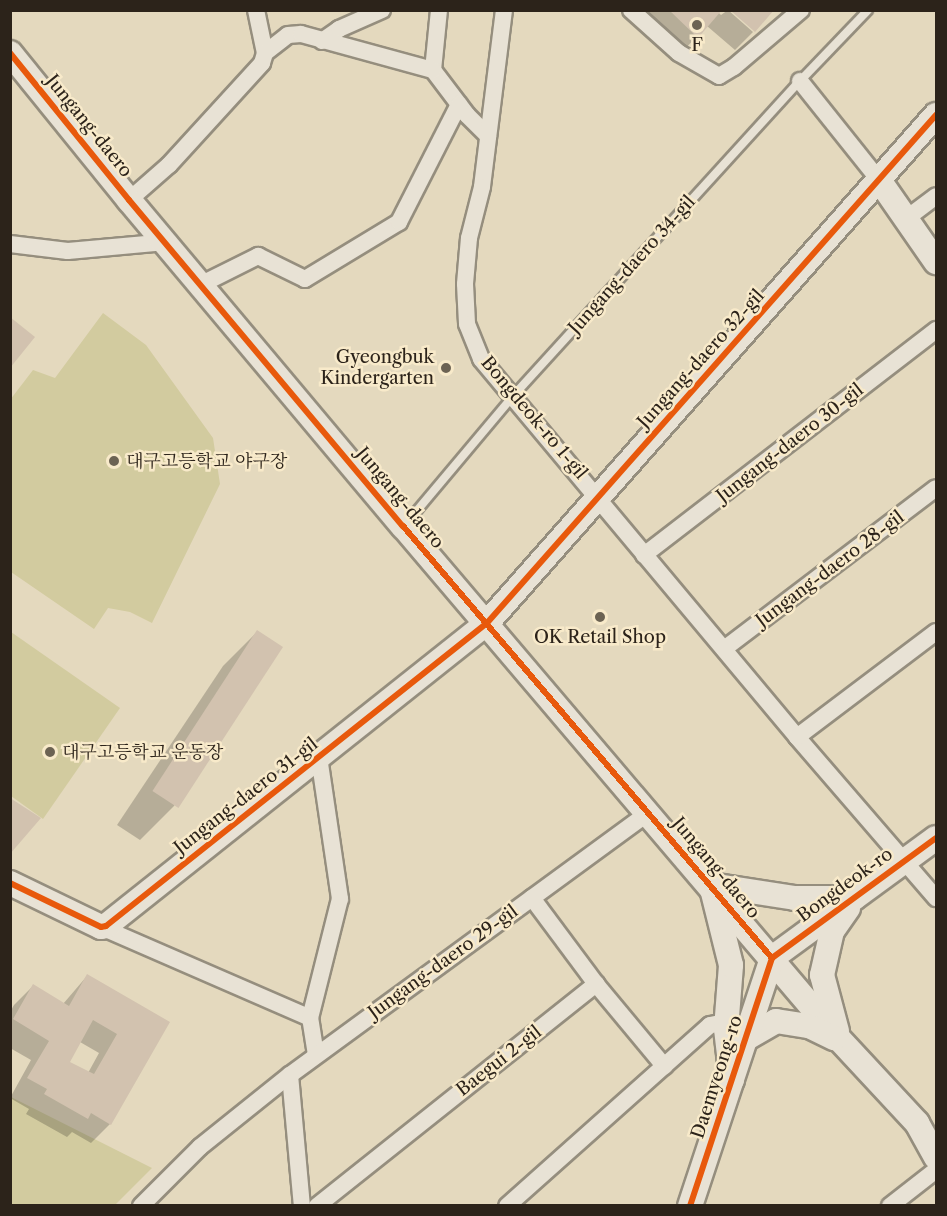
<!DOCTYPE html>
<html>
<head>
<meta charset="utf-8">
<style>
	body { margin:0 }
	#map { position:relative; width:947px; height:1216px; overflow:hidden; background:#e4d9be; font-family:"Libre Caslon Text","Noto Serif KR",serif }
	div>[style] { position:absolute }
	[style*='--x'] { left:calc(var(--x)*1px); top:calc(var(--y)*1px); width:calc(var(--w)*1px); rotate:calc(var(--a)*1deg) }
	.green>* { inset:0; background:#d2cb9f }
	.shadow>* { inset:0; background:#0003 }
	.building>* { inset:0; background:#d2c2af; transform-origin:0 0 }
	.roads { filter:drop-shadow(2px 0 #958e7e) drop-shadow(-2px 0 #958e7e) drop-shadow(0 2px #958e7e) drop-shadow(0 -2px #958e7e) }
	.lane>* { height:8px; margin:-4px; padding:0 4px; transform-origin:4px; border-radius:4px; background:#e8e2d5 }
	.street>* { height:16px; margin:-8px; padding:0 8px; transform-origin:8px; border-radius:8px; background:#e8e2d5 }
	.secondary>* { height:24px; margin:-12px; padding:0 12px; transform-origin:12px; border-radius:12px; background:#e8e2d5 }
	.cycleway>* { height:6px; margin:-3px; padding:0 3px; transform-origin:3px; border-radius:3px; background:#e8590c }
	.dots>* { width:16px; height:16px; translate:-50% -50%; box-sizing:border-box; border:3px solid #f8eaca; border-radius:50% }
	span { translate:-50% -50%; white-space:nowrap; text-align:center; line-height:1.15; -webkit-text-stroke:5px #f8eaca; paint-order:stroke }
	.poi-label { font-size:18px; color:#2c231a }
	.right { translate:-100% -50%; text-align:right }
	.left { translate:0 -50%; text-align:left }
	.street-label { font-size:18px; color:#2c231a }
	.frame { position:absolute; inset:0; border:12px solid #2c231a; pointer-events:none }
</style>
</head>
<body>
<div id="map">
	<div class="green">
		<i style="clip-path:polygon(103px 313px,146px 345px,213px 438px,220px 484px,152px 623px,130px 612px,108px 608px,94px 629px,11px 572px,10px 400px,33px 370px,55px 378px)"></i>
		<i style="clip-path:polygon(11px 632px,120px 708px,43px 819px,11px 796px)"></i>
		<i style="clip-path:polygon(11px 1097px,152px 1168px,115px 1205px,11px 1205px)"></i>
	</div>
	<div class="shadow">
		<i style="clip-path:polygon(629px 10px,716px 10px,721px 15px,728px 10px,753px 32px,735px 50px,707px 26px,678px 56px)"></i>
		<i style="clip-path:polygon(257px 632px,280px 647px,174px 806px,140px 840px,117px 825px,223px 666px)"></i>
		<i style="clip-path:polygon(evenodd,87px 976px,168px 1022px,110px 1124px,91px 1143px,72px 1132px,67px 1137px,26px 1114px,29px 1109px,10px 1098px,31px 1060px,10px 1048px,10px 1012px,14px 1005px,33px 986px,63px 1004px,87px 976px,80px 1042px,99px 1053px,88px 1073px,68px 1062px,80px 1042px)"></i>
	</div>
	<div class="building">
		<i style="clip-path:polygon(669px 10px,722px 10px,698px 38px)"></i>
		<i style="clip-path:polygon(730px 10px,774px 10px,755px 32px)"></i>
		<i style="clip-path:polygon(10px 317px,35px 337px,10px 368px)"></i>
		<i style="left:257px;top:630px;width:31px;height:192px;rotate:33deg"></i>
		<i style="clip-path:polygon(10px 798px,41px 818px,10px 854px)"></i>
		<i style="clip-path:polygon(evenodd,87px 974px,170px 1022px,111px 1125px,91px 1113px,88px 1119px,44px 1094px,47px 1089px,27px 1078px,49px 1041px,13px 1019px,33px 984px,69px 1006px,87px 974px,93px 1020px,117px 1034px,94px 1074px,70px 1062px,93px 1020px)"></i>
	</div>
	<div class="roads">
		<div class="lane">
			<i style="--x:404;--y:526;--w:170;--a:-50"></i>
			<i style="--x:513;--y:396;--w:426;--a:-47.7"></i>
			<i style="--x:800;--y:81;--w:98;--a:-46.2"></i>
		</div>
		<div class="street">
			<i style="--x:256;--y:10;--w:44;--a:78.2"></i>
			<i style="--x:439;--y:10;--w:60;--a:95.7"></i>
			<i style="--x:433;--y:70;--w:56;--a:52.9"></i>
			<i style="--x:467;--y:115;--w:30;--a:45"></i>
			<i style="--x:504;--y:10;--w:178;--a:97.1"></i>
			<i style="--x:482;--y:187;--w:53;--a:104.3"></i>
			<i style="--x:469;--y:238;--w:46;--a:95"></i>
			<i style="--x:465;--y:284;--w:40;--a:87.1"></i>
			<i style="--x:467;--y:324;--w:38;--a:68"></i>
			<i style="--x:481;--y:359;--w:493;--a:50.1"></i>
			<i style="--x:797;--y:737;--w:213;--a:49.2"></i>
			<i style="--x:631;--y:10;--w:64;--a:41.9"></i>
			<i style="--x:679;--y:53;--w:46;--a:29.9"></i>
			<i style="--x:719;--y:76;--w:17;--a:-31"></i>
			<i style="--x:734;--y:67;--w:88;--a:-40.4"></i>
			<i style="--x:322;--y:41;--w:21;--a:-35"></i>
			<i style="--x:339;--y:29;--w:47;--a:-23.8"></i>
			<i style="--x:800;--y:81;--w:127;--a:51.4"></i>
			<i style="--x:129;--y:200;--w:53;--a:-41.2"></i>
			<i style="--x:169;--y:165;--w:138;--a:-47.6"></i>
			<i style="--x:262;--y:63;--w:10;--a:-73"></i>
			<i style="--x:265;--y:53;--w:29;--a:-38"></i>
			<i style="--x:288;--y:35;--w:13;--a:-4"></i>
			<i style="--x:301;--y:34;--w:137;--a:15.3"></i>
			<i style="--x:907;--y:218;--w:36;--a:-37"></i>
			<i style="--x:10;--y:244;--w:58;--a:6.9"></i>
			<i style="--x:68;--y:251;--w:98;--a:-5.2"></i>
			<i style="--x:202;--y:284;--w:63;--a:-26.6"></i>
			<i style="--x:258;--y:256;--w:52;--a:26.1"></i>
			<i style="--x:305;--y:279;--w:110;--a:-31.2"></i>
			<i style="--x:399;--y:222;--w:132;--a:-63"></i>
			<i style="--x:644;--y:555;--w:369;--a:-37.6"></i>
			<i style="--x:724;--y:649;--w:266;--a:-37.2"></i>
			<i style="--x:797;--y:737;--w:174;--a:-37.1"></i>
			<i style="--x:532;--y:898;--w:107;--a:53.3"></i>
			<i style="--x:596;--y:984;--w:107;--a:50.3"></i>
			<i style="--x:101;--y:927;--w:228;--a:23.5"></i>
			<i style="--x:316;--y:1055;--w:37;--a:-99"></i>
			<i style="--x:310;--y:1018;--w:123;--a:-75.9"></i>
			<i style="--x:340;--y:899;--w:144;--a:-98.4"></i>
			<i style="--x:290;--y:1075;--w:132;--a:84.8"></i>
			<i style="--x:141;--y:1206;--w:83;--a:-45"></i>
			<i style="--x:200;--y:1147;--w:115;--a:-38.7"></i>
			<i style="--x:290;--y:1075;--w:445;--a:-36.2"></i>
			<i style="--x:317;--y:1206;--w:357;--a:-38.5"></i>
			<i style="--x:507;--y:1206;--w:272;--a:-41.7"></i>
			<i style="--x:710;--y:1025;--w:16;--a:-11"></i>
			<i style="--x:890;--y:1206;--w:58;--a:-38"></i>
		</div>
		<div class="secondary">
			<i style="--x:10;--y:53;--w:189;--a:51"></i>
			<i style="--x:129;--y:200;--w:426;--a:50"></i>
			<i style="--x:403;--y:526;--w:673;--a:49.64"></i>
			<i style="--x:839;--y:1039;--w:115;--a:47.1"></i>
			<i style="--x:917;--y:1123;--w:39;--a:61"></i>
			<i style="--x:879;--y:180;--w:100;--a:55.2"></i>
			<i style="--x:10;--y:883;--w:101;--a:25.8"></i>
			<i style="--x:101;--y:927;--w:5;--a:-11"></i>
			<i style="--x:106;--y:926;--w:487;--a:-38.5"></i>
			<i style="--x:487;--y:623;--w:678;--a:-48.53"></i>
			<i style="--x:772;--y:958;--w:203;--a:-36.2"></i>
			<i style="--x:837;--y:1031;--w:58;--a:-105"></i>
			<i style="--x:822;--y:975;--w:45;--a:-77.2"></i>
			<i style="--x:832;--y:931;--w:28;--a:-55"></i>
			<i style="--x:745;--y:1039;--w:36;--a:-30"></i>
			<i style="--x:776;--y:1021;--w:33;--a:9"></i>
			<i style="--x:809;--y:1026;--w:28;--a:26"></i>
			<i style="--x:732;--y:1080;--w:51;--a:-96.7"></i>
			<i style="--x:726;--y:1029;--w:64;--a:-85.5"></i>
			<i style="--x:731;--y:965;--w:82;--a:-104"></i>
			<i style="--x:711;--y:885;--w:85;--a:8.8"></i>
			<i style="--x:795;--y:898;--w:59;--a:0"></i>
			<i style="--x:690;--y:1206;--w:261;--a:-71.7"></i>
		</div>
	</div>
	<div class="cycleway">
		<i style="--x:10;--y:53;--w:189;--a:51"></i>
		<i style="--x:129;--y:200;--w:426;--a:50"></i>
		<i style="--x:403;--y:526;--w:568;--a:49.5"></i>
		<i style="--x:10;--y:883;--w:101;--a:25.8"></i>
		<i style="--x:101;--y:927;--w:5;--a:-11"></i>
		<i style="--x:106;--y:926;--w:487;--a:-38.5"></i>
		<i style="--x:487;--y:623;--w:678;--a:-48.53"></i>
		<i style="--x:772;--y:958;--w:203;--a:-36.2"></i>
		<i style="--x:690;--y:1206;--w:261;--a:-71.7"></i>
	</div>
	<div class="dots">
		<i style="left:697px;top:25px;background:#6c6353"></i>
		<i style="left:446px;top:368px;background:#6c6353"></i>
		<i style="left:114px;top:461px;background:#6c6353"></i>
		<i style="left:600px;top:617px;background:#6c6353"></i>
		<i style="left:50px;top:752px;background:#6c6353"></i>
	</div>
	<div class="poi-label">
		<span style="left:697px;top:45px">F</span>
		<span class="right" style="left:434px;top:368px">Gyeongbuk<br>Kindergarten</span>
		<span class="left" style="left:126px;top:461px">대구고등학교 야구장</span>
		<span style="left:600px;top:637px">OK Retail Shop</span>
		<span class="left" style="left:62px;top:752px">대구고등학교 운동장</span>
	</div>
	<div class="street-label">
		<span style="left:89px;top:126px;rotate:51deg">Jungang-daero</span>
		<span style="left:632px;top:265px;rotate:-48deg">Jungang-daero 34-gil</span>
		<span style="left:701px;top:359px;rotate:-48deg">Jungang-daero 32-gil</span>
		<span style="left:534px;top:418px;rotate:50deg">Bongdeok-ro 1-gil</span>
		<span style="left:790px;top:443px;rotate:-38deg">Jungang-daero 30-gil</span>
		<span style="left:400px;top:498px;rotate:50deg">Jungang-daero</span>
		<span style="left:830px;top:569px;rotate:-37deg">Jungang-daero 28-gil</span>
		<span style="left:246px;top:796px;rotate:-38deg">Jungang-daero 31-gil</span>
		<span style="left:716px;top:868px;rotate:50deg">Jungang-daero</span>
		<span style="left:845px;top:885px;rotate:-36deg">Bongdeok-ro</span>
		<span style="left:443px;top:962px;rotate:-36deg">Jungang-daero 29-gil</span>
		<span style="left:499px;top:1061px;rotate:-38deg">Baegui 2-gil</span>
		<span style="left:717px;top:1077px;rotate:-72deg">Daemyeong-ro</span>
	</div>
	<div class="frame"></div>
</div>
</body>
</html>
